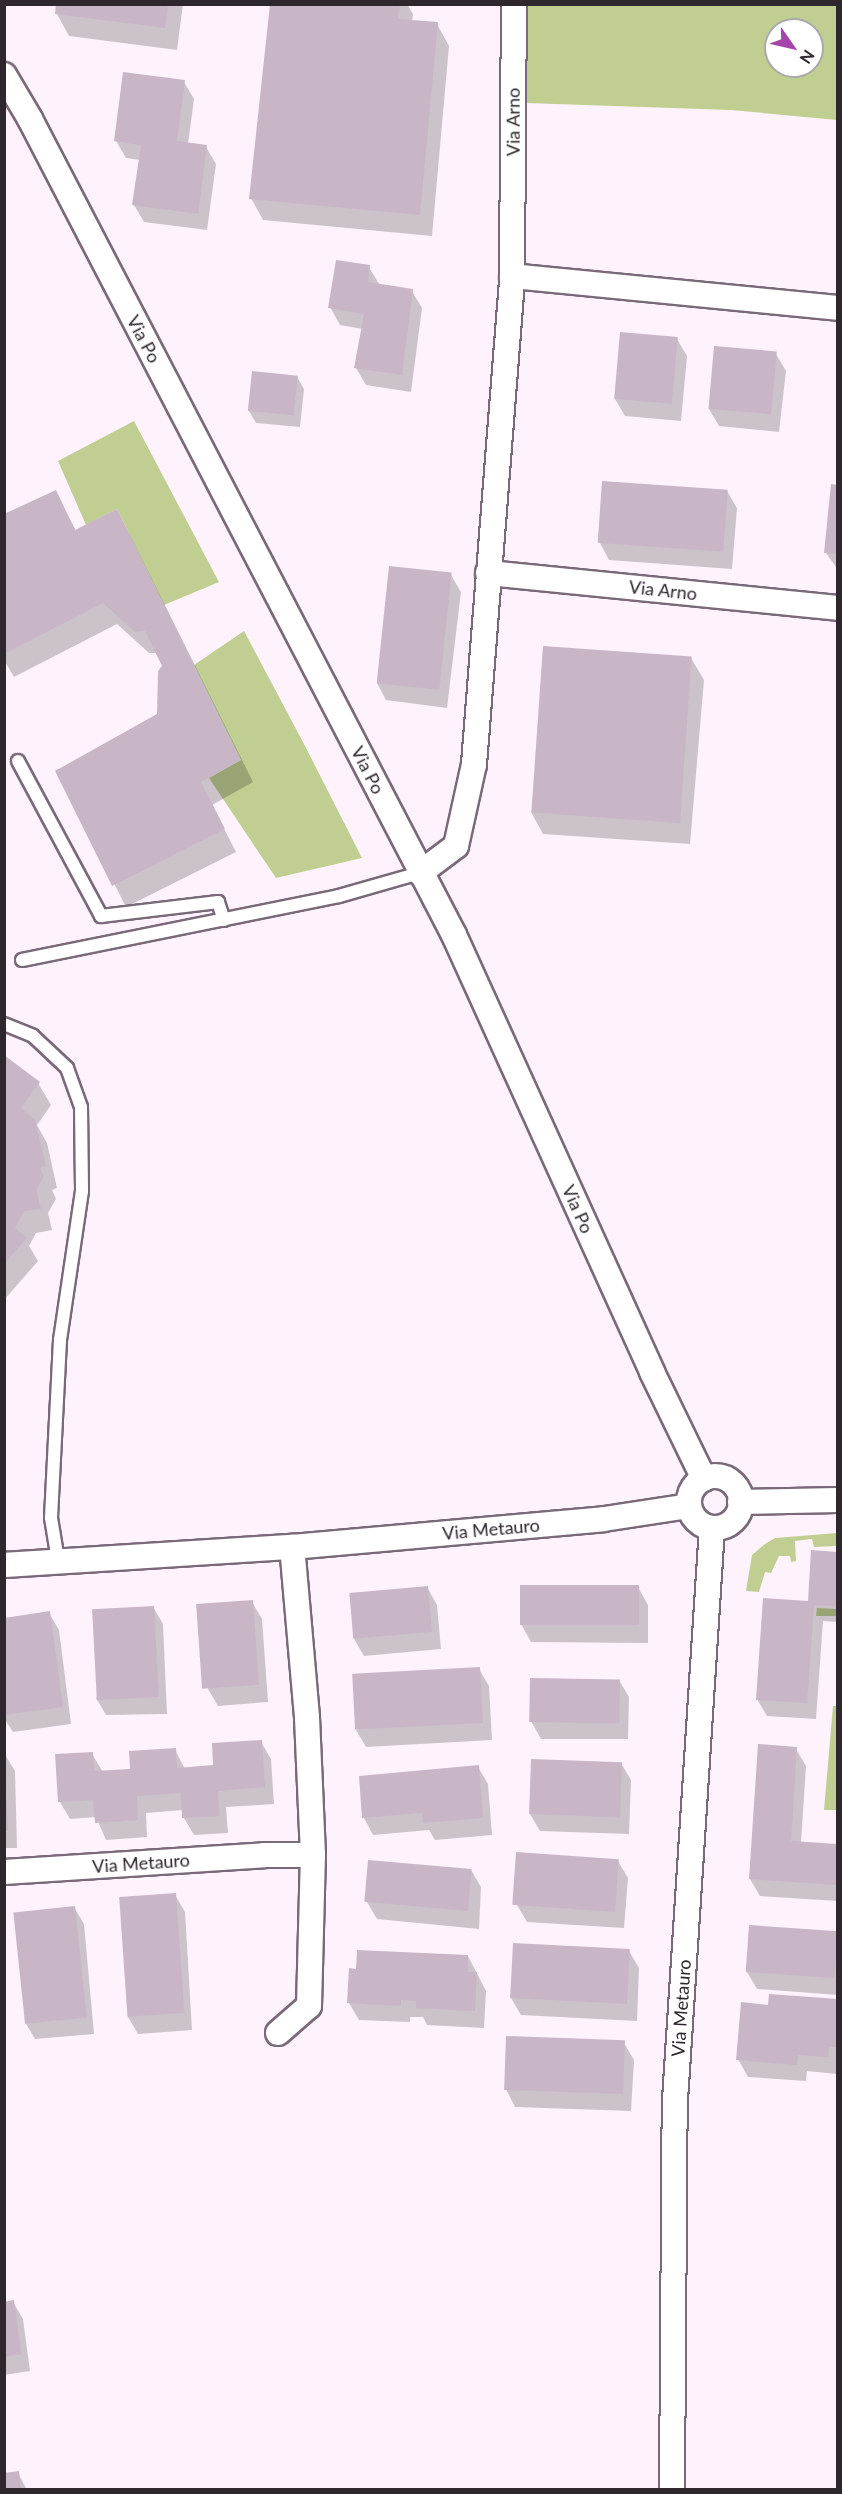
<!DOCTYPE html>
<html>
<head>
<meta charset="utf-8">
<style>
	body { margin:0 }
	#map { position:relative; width:842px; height:2494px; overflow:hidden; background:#fef3fd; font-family:Lato,sans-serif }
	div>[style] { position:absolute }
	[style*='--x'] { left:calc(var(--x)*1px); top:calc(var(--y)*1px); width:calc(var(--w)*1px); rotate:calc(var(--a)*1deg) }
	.green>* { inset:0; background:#c0ce91 }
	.shadow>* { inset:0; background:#0003 }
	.building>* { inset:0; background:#c8b6c6; transform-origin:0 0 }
	.roads { filter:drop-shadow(2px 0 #7a6978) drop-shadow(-2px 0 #7a6978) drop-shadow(0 2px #7a6978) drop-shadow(0 -2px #7a6978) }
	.lane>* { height:12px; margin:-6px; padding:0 6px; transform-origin:6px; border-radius:6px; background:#fff }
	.street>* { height:24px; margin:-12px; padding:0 12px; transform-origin:12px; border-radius:12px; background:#fff }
	.street>.ring { margin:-12px; padding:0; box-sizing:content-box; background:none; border:24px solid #fff; border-radius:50% }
	span { translate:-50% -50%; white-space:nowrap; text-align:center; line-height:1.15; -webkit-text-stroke:4.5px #fff; paint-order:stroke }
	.street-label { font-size:18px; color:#2e272e }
	.frame { position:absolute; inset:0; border:6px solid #2e272e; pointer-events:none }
	.north { position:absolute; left:764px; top:18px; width:60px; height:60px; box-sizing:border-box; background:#fff; border:2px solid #aba9ab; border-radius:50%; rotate:124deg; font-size:16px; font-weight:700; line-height:24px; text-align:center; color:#2e272e }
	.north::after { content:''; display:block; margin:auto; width:21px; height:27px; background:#a544ab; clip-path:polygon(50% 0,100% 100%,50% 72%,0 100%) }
</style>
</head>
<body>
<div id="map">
	<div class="green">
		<i style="clip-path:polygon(evenodd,528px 5px,837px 5px,837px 120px,731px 110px,526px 103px,528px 5px,776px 30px,812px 30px,812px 66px,776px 66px,776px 30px)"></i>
		<i style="clip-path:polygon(134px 421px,219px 582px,164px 605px,117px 509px,86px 525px,58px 461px)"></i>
		<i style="clip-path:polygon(244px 631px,304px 744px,362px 858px,276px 878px,209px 778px,241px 760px,194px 665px)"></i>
		<i style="clip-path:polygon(837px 1533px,837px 1546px,814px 1547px,812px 1539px,795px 1541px,796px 1561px,791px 1562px,790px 1556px,779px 1556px,771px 1573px,765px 1572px,759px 1592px,746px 1591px,752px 1555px,765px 1544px,775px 1538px)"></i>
		<i style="clip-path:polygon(817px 1608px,837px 1609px,837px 1616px,816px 1616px)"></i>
		<i style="clip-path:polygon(833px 1706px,838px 1706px,837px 1810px,824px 1810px)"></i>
	</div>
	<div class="shadow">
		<i style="clip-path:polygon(58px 4px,183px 4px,177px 50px,69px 36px,57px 14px)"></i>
		<i style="clip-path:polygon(271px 4px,407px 4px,413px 14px,412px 21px,437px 24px,449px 46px,432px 236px,263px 220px,251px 198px)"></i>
		<i style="clip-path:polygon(184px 82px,194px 99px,188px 144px,206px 147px,216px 164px,207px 230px,144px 222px,134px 205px,140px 160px,126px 158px,116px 141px)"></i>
		<i style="clip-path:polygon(369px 267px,379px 284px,412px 291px,422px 308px,411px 392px,366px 385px,356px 368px,363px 329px,340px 325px,330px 307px)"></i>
		<i style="clip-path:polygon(677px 339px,687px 356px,681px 421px,625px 416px,615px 399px)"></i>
		<i style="clip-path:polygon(776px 354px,786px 371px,779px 432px,719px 426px,709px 409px)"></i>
		<i style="clip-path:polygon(297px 377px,304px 389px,300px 427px,256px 423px,249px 411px)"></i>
		<i style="clip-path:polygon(838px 486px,838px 570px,826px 553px)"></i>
		<i style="clip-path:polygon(727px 491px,737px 508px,732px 569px,609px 560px,600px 543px)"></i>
		<i style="clip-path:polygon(55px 492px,76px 531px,129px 533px,253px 782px,212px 805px,236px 852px,126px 907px,57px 771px,158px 714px,164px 666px,157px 653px,149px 653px,117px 624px,14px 677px,4px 660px,4px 516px)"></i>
		<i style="clip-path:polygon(451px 575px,461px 592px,447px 708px,386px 700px,377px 683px)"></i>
		<i style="clip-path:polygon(691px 658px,704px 680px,690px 844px,543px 834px,531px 812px)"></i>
		<i style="clip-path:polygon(4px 1057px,38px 1083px,51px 1105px,37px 1125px,47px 1143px,57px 1188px,52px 1190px,56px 1199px,48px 1213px,52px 1230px,36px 1233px,29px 1246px,38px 1261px,4px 1300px)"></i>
		<i style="clip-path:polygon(838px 1554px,838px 1622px,823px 1621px,816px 1719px,767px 1716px,757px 1699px)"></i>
		<i style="clip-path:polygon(427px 1587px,437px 1605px,441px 1649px,364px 1656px,354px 1639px)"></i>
		<i style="clip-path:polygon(638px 1587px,648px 1605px,648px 1643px,531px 1642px,521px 1624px)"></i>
		<i style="clip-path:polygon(252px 1602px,262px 1619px,268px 1702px,218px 1706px,208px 1689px)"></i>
		<i style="clip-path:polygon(153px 1607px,163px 1624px,167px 1714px,106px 1715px,96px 1698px)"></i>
		<i style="clip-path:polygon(49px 1613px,59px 1630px,71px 1724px,13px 1732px,4px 1718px,4px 1619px)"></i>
		<i style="clip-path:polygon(479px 1669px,489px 1686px,492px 1740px,366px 1747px,356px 1730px)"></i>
		<i style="clip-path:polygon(619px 1680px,629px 1697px,628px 1739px,541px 1739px,531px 1721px)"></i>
		<i style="clip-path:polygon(261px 1742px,271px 1759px,274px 1804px,226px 1807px,228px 1833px,194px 1835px,184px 1818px,183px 1810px,146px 1813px,147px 1837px,106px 1840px,96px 1817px,70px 1819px,60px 1802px,57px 1756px,92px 1754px,103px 1772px,131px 1770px,175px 1750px,185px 1769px,214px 1767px)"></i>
		<i style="clip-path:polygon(796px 1749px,806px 1766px,801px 1843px,838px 1845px,838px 1901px,760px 1896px,750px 1879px)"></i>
		<i style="clip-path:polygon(4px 1753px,15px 1771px,17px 1848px,4px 1848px)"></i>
		<i style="clip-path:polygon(621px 1763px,631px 1780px,629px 1834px,540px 1831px,530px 1814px)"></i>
		<i style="clip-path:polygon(478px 1767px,488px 1784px,492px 1835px,435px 1840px,429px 1830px,373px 1835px,364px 1818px,360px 1777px)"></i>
		<i style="clip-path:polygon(618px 1861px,628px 1878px,624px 1928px,527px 1922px,517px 1905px)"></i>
		<i style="clip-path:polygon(471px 1870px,481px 1887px,479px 1929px,377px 1919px,367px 1902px)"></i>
		<i style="clip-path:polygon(175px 1895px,185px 1912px,192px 2030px,138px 2034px,128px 2017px)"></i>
		<i style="clip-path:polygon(74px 1907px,84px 1924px,94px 2034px,35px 2039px,25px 2022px)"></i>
		<i style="clip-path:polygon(838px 1934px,838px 1995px,757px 1989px,747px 1972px)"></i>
		<i style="clip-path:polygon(629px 1951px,639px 1968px,637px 2021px,521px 2015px,511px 1998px)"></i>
		<i style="clip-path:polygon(468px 1956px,486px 1991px,484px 2028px,427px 2025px,423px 2017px,410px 2017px,410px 2022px,359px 2020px,349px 2003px)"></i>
		<i style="clip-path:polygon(838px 2001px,837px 2074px,807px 2071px,806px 2081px,748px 2077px,738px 2059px,770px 2006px)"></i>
		<i style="clip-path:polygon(624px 2043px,634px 2060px,631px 2111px,515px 2107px,506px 2089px)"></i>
		<i style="clip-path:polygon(13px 2302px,23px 2319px,30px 2371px,4px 2375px,4px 2303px)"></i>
		<i style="clip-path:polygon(18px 2473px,27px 2490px,4px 2490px)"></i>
	</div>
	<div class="building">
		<i style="clip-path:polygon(56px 4px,168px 4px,165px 28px,55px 14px)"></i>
		<i style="clip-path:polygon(270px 4px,400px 4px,398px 19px,438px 22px,420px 215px,249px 199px)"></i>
		<i style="clip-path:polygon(123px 72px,185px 80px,177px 141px,207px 145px,198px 214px,132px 205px,141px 145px,114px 141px)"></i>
		<i style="clip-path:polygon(336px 260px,370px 265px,368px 282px,413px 289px,402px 375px,354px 368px,364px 314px,328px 308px)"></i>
		<i style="left:620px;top:332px;width:58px;height:67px;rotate:5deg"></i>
		<i style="left:714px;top:346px;width:63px;height:63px;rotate:5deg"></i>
		<i style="left:252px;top:371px;width:46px;height:40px;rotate:6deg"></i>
		<i style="left:602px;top:481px;width:126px;height:62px;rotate:4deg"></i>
		<i style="clip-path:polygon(831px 484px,838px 485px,838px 554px,824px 553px)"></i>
		<i style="clip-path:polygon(56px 490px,75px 530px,117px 509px,241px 760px,201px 782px,225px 829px,112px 886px,55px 771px,157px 714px,158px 671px,162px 666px,145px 631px,135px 632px,103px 603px,4px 654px,4px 514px)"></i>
		<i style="left:389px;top:566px;width:63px;height:118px;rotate:6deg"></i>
		<i style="left:543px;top:646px;width:149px;height:167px;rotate:4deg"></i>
		<i style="clip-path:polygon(4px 1055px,40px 1082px,21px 1108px,35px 1120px,46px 1166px,40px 1168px,44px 1176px,36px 1190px,41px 1209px,24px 1211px,15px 1228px,27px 1238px,4px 1264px)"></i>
		<i style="clip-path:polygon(811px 1550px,838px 1552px,838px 1606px,814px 1605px,807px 1703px,756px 1700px,763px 1598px,808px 1601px)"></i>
		<i style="left:520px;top:1585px;width:119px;height:40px"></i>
		<i style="left:428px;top:1586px;width:46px;height:79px;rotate:85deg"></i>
		<i style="left:253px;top:1600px;width:85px;height:57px;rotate:86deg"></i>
		<i style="left:154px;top:1606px;width:91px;height:62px;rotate:87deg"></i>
		<i style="clip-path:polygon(50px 1611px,63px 1707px,4px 1715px,4px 1618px)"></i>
		<i style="left:480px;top:1667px;width:56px;height:128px;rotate:87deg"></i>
		<i style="left:530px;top:1678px;width:90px;height:44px;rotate:1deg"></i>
		<i style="clip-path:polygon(262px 1740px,265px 1787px,218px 1791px,219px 1816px,182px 1818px,181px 1793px,137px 1796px,138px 1820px,95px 1823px,93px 1800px,58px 1802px,55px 1754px,93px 1752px,94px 1771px,130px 1769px,129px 1751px,176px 1748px,177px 1768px,213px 1765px,212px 1743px)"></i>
		<i style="clip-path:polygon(758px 1744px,797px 1747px,791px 1841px,838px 1844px,838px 1885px,749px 1879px)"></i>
		<i style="left:531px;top:1759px;width:91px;height:55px;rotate:2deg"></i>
		<i style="clip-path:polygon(479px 1765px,483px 1818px,423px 1823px,422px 1813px,362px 1818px,359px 1776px)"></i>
		<i style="clip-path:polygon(4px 1781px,6px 1781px,8px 1831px,4px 1831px)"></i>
		<i style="left:516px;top:1852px;width:103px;height:53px;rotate:4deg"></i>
		<i style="left:368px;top:1860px;width:104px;height:42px;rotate:5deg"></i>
		<i style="left:176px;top:1893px;width:120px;height:57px;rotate:86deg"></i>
		<i style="left:75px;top:1906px;width:112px;height:62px;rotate:84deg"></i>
		<i style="left:749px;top:1925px;width:89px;height:47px;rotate:4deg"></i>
		<i style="left:513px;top:1943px;width:117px;height:55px;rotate:3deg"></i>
		<i style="clip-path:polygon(357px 1950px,468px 1955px,468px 1972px,477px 1972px,475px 2011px,416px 2008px,416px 2001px,401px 2000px,401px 2006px,347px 2003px,349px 1968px,356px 1969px)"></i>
		<i style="clip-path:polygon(769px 1994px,838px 1999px,838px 2047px,829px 2047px,828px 2057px,798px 2055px,797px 2065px,736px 2060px,741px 2002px,768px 2005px)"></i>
		<i style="left:506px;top:2036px;width:119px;height:54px;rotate:2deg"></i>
		<i style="clip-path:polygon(14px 2300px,21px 2354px,4px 2357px,4px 2302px)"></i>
		<i style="clip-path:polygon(19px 2471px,21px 2490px,4px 2490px,4px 2473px)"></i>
	</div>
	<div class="roads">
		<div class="lane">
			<i style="--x:18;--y:761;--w:176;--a:61.8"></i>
			<i style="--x:101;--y:916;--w:118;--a:-6.8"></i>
			<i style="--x:218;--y:902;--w:19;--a:72"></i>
			<i style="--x:22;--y:960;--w:323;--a:-11.4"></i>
			<i style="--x:339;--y:896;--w:84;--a:-15.9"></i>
			<i style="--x:4;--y:1024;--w:31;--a:22"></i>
			<i style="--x:33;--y:1036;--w:47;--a:43.3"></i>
			<i style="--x:67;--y:1068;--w:41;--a:70.3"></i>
			<i style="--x:81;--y:1107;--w:84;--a:89.3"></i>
			<i style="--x:82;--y:1191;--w:151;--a:98.4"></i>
			<i style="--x:60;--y:1340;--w:178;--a:92.9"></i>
			<i style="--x:51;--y:1518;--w:43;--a:80.5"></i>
		</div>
		<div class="street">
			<i style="--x:4;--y:75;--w:51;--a:59.4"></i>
			<i style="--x:30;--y:119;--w:920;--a:62.54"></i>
			<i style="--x:454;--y:935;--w:480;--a:65.6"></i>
			<i style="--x:652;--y:1372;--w:119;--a:64.1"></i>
			<i style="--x:512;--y:276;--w:328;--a:5.6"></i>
			<i style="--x:488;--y:573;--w:352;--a:5.7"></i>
			<i style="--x:420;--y:873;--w:45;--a:-36.9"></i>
			<i style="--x:456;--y:846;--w:84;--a:-77.6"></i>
			<i style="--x:474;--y:764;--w:489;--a:-85.5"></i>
			<i style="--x:512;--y:276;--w:272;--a:-89.6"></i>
			<i class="ring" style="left:689px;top:1476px;width:28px;height:28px"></i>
			<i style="--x:740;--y:1502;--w:98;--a:-1.2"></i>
			<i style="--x:4;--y:1565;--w:289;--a:-3.6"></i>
			<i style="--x:292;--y:1547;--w:313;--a:-5.1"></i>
			<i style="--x:604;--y:1519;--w:86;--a:-8.7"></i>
			<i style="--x:4;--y:1872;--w:261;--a:-3.7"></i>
			<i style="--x:264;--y:1855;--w:49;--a:0"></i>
			<i style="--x:278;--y:2033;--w:41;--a:-41.1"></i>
			<i style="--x:309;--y:2006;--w:151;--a:-88.5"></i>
			<i style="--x:313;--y:1855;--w:138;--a:-92.5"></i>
			<i style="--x:307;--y:1717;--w:171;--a:-95"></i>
			<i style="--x:672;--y:2490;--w:390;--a:-89.6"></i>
			<i style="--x:675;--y:2100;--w:573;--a:-86.3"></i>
		</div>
	</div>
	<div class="street-label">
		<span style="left:513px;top:122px;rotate:-90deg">Via Arno</span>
		<span style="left:144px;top:339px;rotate:62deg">Via Po</span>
		<span style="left:663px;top:590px;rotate:6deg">Via Arno</span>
		<span style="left:368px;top:770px;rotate:63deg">Via Po</span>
		<span style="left:578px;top:1209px;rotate:66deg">Via Po</span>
		<span style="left:491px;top:1529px;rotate:-5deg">Via Metauro</span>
		<span style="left:141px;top:1863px;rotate:-4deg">Via Metauro</span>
		<span style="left:681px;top:2008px;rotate:-86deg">Via Metauro</span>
	</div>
	<div class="frame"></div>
	<div class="north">N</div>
</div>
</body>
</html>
